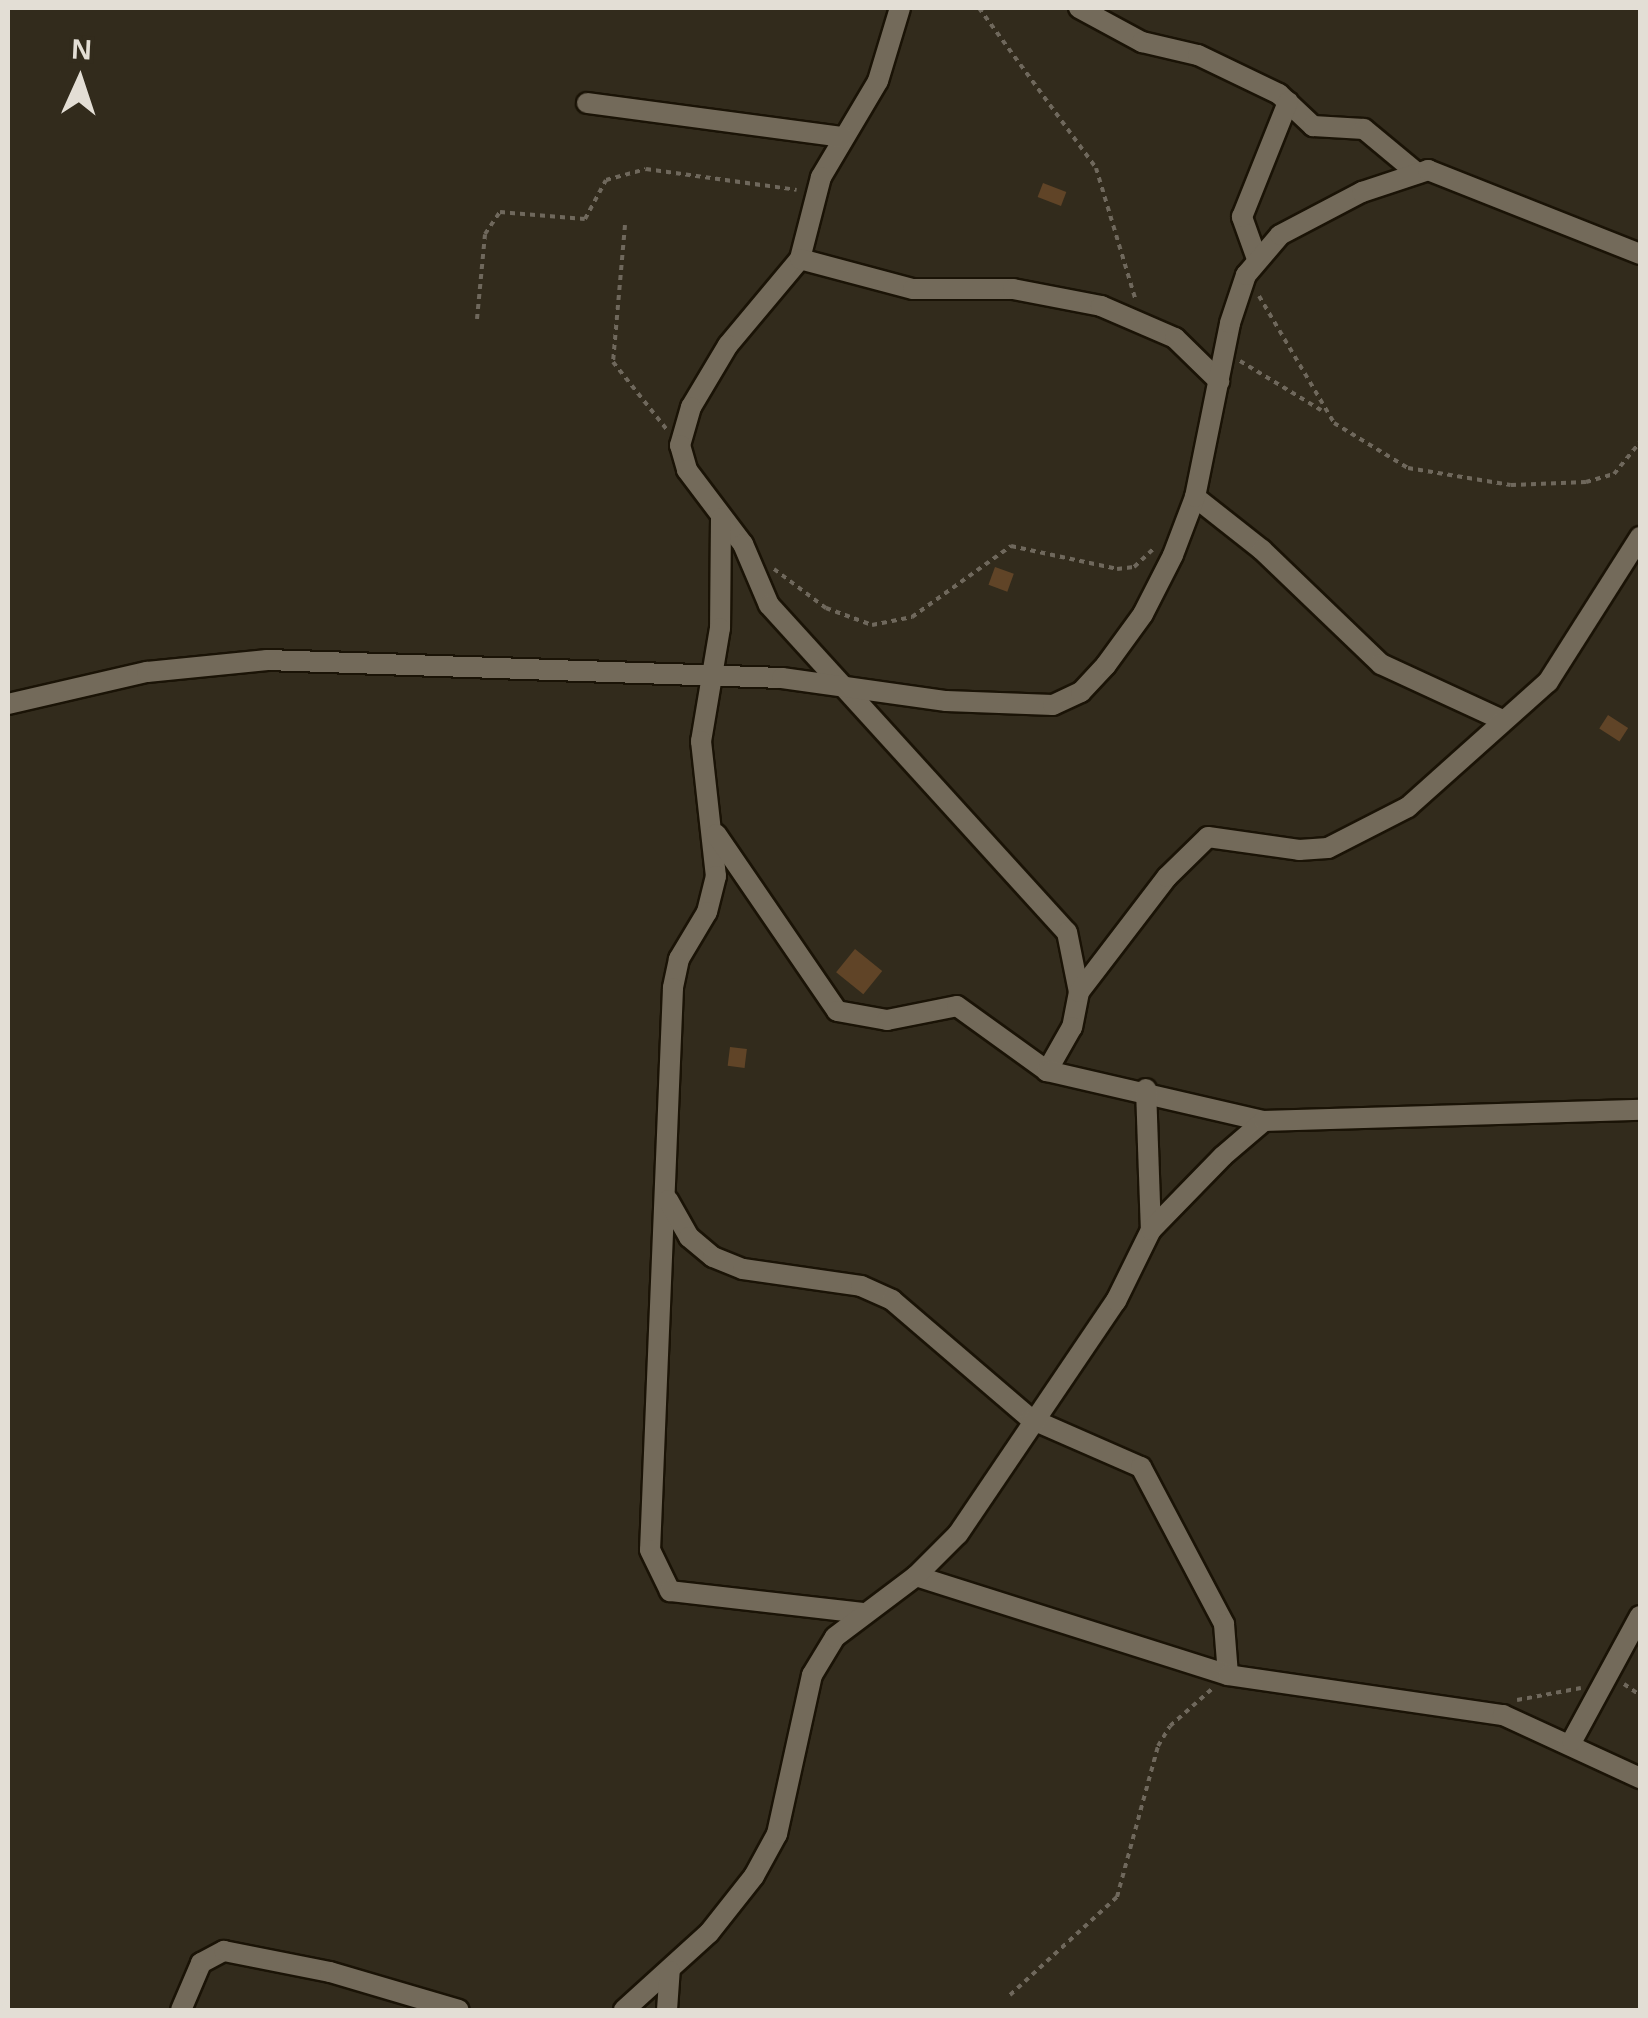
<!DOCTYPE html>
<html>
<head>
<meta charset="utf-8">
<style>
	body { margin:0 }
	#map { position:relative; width:1648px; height:2018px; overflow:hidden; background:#322b1c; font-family:Arial,sans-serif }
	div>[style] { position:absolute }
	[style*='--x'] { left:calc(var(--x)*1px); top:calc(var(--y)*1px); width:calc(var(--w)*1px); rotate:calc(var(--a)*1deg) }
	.building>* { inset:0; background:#604427; transform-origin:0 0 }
	.path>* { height:4px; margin-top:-2px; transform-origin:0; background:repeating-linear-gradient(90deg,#6f685c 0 5px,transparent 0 10px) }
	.roads { filter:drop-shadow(2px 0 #1a1306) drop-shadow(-2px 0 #1a1306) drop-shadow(0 2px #1a1306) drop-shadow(0 -2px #1a1306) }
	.minor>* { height:20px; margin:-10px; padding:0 10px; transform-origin:10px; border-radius:10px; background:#736a5a }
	span { translate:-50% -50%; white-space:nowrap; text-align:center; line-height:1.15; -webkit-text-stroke:10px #322b1c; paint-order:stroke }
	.frame { position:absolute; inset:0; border:10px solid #e3ded5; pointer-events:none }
	.north { position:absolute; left:30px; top:30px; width:100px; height:100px; -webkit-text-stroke:8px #322b1c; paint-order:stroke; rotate:3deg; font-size:28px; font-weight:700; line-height:40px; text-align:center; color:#e3ded5 }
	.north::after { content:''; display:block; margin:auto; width:35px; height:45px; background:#e3ded5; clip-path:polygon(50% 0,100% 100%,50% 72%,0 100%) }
</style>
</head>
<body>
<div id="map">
	<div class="building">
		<i style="left:1043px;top:183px;width:25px;height:15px;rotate:21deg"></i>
		<i style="left:995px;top:567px;width:20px;height:19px;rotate:20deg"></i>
		<i style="left:1608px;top:715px;width:24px;height:16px;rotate:33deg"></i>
		<i style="left:855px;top:949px;width:35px;height:30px;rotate:39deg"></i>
		<i style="left:730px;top:1047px;width:17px;height:19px;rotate:7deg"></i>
	</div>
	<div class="path">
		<i style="--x:979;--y:8;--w:198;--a:53.8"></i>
		<i style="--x:1096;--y:168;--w:139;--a:73.3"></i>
		<i style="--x:625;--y:225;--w:138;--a:95"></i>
		<i style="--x:613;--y:362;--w:87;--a:51.5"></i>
		<i style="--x:1259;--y:296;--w:147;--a:59.4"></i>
		<i style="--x:1334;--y:423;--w:87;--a:31.3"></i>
		<i style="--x:1408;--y:468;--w:104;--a:9.4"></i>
		<i style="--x:1511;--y:485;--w:75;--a:-2.3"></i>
		<i style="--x:1586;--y:482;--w:29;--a:-16"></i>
		<i style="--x:1614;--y:474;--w:41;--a:-50.9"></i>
		<i style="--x:477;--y:319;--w:85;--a:-84.6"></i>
		<i style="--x:485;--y:234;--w:27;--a:-56"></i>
		<i style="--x:500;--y:212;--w:85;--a:4.7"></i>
		<i style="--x:585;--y:219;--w:44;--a:-61.7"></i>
		<i style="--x:606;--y:180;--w:41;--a:-15.4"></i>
		<i style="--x:646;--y:169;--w:152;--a:7.9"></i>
		<i style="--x:1240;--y:361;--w:95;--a:31.2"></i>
		<i style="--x:774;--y:569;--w:65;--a:36.9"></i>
		<i style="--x:826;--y:608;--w:49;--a:20.3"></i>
		<i style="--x:872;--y:625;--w:41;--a:-11.3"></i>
		<i style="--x:912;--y:617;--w:122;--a:-35.6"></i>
		<i style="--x:1011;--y:546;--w:108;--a:12.2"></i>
		<i style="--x:1117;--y:569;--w:17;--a:-7"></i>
		<i style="--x:1134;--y:567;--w:26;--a:-43"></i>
		<i style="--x:1624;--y:1684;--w:19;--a:35"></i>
		<i style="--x:1517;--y:1700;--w:65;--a:-10.6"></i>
		<i style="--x:1010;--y:1995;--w:145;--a:-42.5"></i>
		<i style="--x:1117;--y:1897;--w:156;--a:-74.8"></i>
		<i style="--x:1158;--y:1746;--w:23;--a:-59"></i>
		<i style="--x:1170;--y:1726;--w:57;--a:-41.5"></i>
	</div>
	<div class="roads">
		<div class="minor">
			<i style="--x:900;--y:8;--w:76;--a:106.8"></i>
			<i style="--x:878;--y:81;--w:112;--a:120.7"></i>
			<i style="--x:821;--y:177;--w:85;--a:104.4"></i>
			<i style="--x:800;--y:259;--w:112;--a:129.9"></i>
			<i style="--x:728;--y:345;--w:72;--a:120.8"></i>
			<i style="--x:691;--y:407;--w:40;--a:106"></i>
			<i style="--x:680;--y:445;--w:26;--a:74"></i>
			<i style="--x:687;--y:470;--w:93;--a:52.9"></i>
			<i style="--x:743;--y:544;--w:66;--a:66.9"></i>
			<i style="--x:769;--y:605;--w:442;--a:47.7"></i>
			<i style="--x:1067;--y:932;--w:61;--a:78.7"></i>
			<i style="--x:1079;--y:992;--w:36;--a:101"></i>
			<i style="--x:1072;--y:1027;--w:51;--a:119.6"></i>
			<i style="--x:1079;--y:8;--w:72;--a:28.4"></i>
			<i style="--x:1142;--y:42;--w:57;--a:13.1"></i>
			<i style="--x:1198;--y:55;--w:90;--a:25.7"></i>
			<i style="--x:1279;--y:94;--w:47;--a:43.3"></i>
			<i style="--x:1313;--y:126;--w:51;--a:3.4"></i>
			<i style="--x:1364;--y:129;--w:69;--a:39.7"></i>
			<i style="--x:587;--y:103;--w:258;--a:7.6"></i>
			<i style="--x:800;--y:259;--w:117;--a:14.9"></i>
			<i style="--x:913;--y:289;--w:100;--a:0"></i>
			<i style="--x:1013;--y:289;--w:90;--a:10.9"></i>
			<i style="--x:1101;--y:306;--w:81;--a:23.4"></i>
			<i style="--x:1175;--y:338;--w:62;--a:44.3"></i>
			<i style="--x:1257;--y:259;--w:45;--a:-109.7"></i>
			<i style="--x:1242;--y:217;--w:124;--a:-68.2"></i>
			<i style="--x:1195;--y:497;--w:85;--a:38.3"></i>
			<i style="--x:1262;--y:550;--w:165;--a:43.8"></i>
			<i style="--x:1381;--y:664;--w:131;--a:24.8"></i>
			<i style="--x:721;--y:518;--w:110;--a:90.5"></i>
			<i style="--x:720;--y:628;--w:115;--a:99.5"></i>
			<i style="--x:701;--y:741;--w:136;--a:83.7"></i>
			<i style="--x:716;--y:876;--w:37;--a:104"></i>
			<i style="--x:707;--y:912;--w:55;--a:120.8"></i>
			<i style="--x:679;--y:959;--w:30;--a:102"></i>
			<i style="--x:673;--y:988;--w:562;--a:92.34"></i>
			<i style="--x:650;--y:1550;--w:46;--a:64"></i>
			<i style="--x:670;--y:1591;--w:193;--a:6.5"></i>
			<i style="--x:8;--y:704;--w:143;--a:-13"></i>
			<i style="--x:147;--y:672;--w:121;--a:-5.7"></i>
			<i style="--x:267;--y:660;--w:515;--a:2"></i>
			<i style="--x:782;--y:678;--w:166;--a:8"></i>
			<i style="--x:946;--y:701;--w:107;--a:2.1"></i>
			<i style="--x:1053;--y:705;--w:31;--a:-25"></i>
			<i style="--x:1081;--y:692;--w:37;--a:-47"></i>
			<i style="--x:1106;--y:665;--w:63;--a:-54"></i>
			<i style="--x:1143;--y:614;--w:66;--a:-63"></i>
			<i style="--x:1173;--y:555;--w:62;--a:-69.2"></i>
			<i style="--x:1195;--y:497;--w:177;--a:-78.6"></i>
			<i style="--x:1230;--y:323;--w:51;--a:-71.6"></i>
			<i style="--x:1246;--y:275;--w:52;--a:-49.6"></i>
			<i style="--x:1280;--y:235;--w:93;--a:-27.7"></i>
			<i style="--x:1362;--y:192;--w:70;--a:-18.4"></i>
			<i style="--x:1428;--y:170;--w:228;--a:21.6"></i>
			<i style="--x:716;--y:834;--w:214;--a:55.6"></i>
			<i style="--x:837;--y:1011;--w:51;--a:10.2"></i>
			<i style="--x:887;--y:1020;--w:71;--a:-11.3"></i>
			<i style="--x:957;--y:1006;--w:111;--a:35.8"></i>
			<i style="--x:1047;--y:1071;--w:223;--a:13"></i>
			<i style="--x:1079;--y:992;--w:145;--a:-52.6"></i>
			<i style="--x:1167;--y:877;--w:57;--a:-44.3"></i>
			<i style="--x:1208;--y:837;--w:92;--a:8.1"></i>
			<i style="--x:1299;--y:850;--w:29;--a:-4"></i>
			<i style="--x:1328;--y:848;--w:90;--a:-27.1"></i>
			<i style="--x:1408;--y:807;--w:188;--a:-41.8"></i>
			<i style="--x:1548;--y:682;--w:172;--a:-57.6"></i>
			<i style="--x:1146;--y:1089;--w:141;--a:88"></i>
			<i style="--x:668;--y:1200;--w:43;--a:60.4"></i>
			<i style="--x:689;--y:1237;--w:31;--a:40"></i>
			<i style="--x:713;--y:1257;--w:32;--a:22"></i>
			<i style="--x:743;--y:1269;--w:119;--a:8.2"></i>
			<i style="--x:861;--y:1286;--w:34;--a:24"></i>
			<i style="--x:892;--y:1300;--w:183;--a:40.6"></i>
			<i style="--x:1031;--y:1419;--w:120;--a:23.6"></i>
			<i style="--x:1141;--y:1467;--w:178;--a:62.1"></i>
			<i style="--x:1224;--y:1624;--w:51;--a:85.5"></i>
			<i style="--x:916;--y:1576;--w:327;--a:17.6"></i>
			<i style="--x:1228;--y:1675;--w:278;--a:8.3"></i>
			<i style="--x:1503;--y:1715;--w:151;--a:24.7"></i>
			<i style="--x:1572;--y:1741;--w:142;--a:-61.5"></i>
			<i style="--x:181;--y:2010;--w:51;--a:-66.9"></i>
			<i style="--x:201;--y:1963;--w:26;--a:-28"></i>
			<i style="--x:224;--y:1951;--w:108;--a:11.2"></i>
			<i style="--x:330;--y:1972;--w:134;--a:16.4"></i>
			<i style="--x:624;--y:2010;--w:115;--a:-42.2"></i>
			<i style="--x:709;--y:1933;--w:73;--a:-51.7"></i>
			<i style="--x:754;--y:1876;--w:48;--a:-61.3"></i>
			<i style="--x:777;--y:1834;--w:163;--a:-77.6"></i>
			<i style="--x:812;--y:1675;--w:44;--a:-58.8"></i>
			<i style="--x:835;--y:1637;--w:101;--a:-37"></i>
			<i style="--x:916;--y:1576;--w:59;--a:-45"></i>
			<i style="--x:958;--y:1534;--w:282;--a:-55.9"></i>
			<i style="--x:1116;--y:1301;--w:79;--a:-63.8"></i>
			<i style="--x:1151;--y:1230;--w:103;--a:-45.8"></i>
			<i style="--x:1223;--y:1156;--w:54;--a:-40.5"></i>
			<i style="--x:1264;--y:1121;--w:376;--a:-1.7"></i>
			<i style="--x:667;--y:2010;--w:39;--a:-86"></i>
		</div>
	</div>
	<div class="frame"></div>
	<div class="north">N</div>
</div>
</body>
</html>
